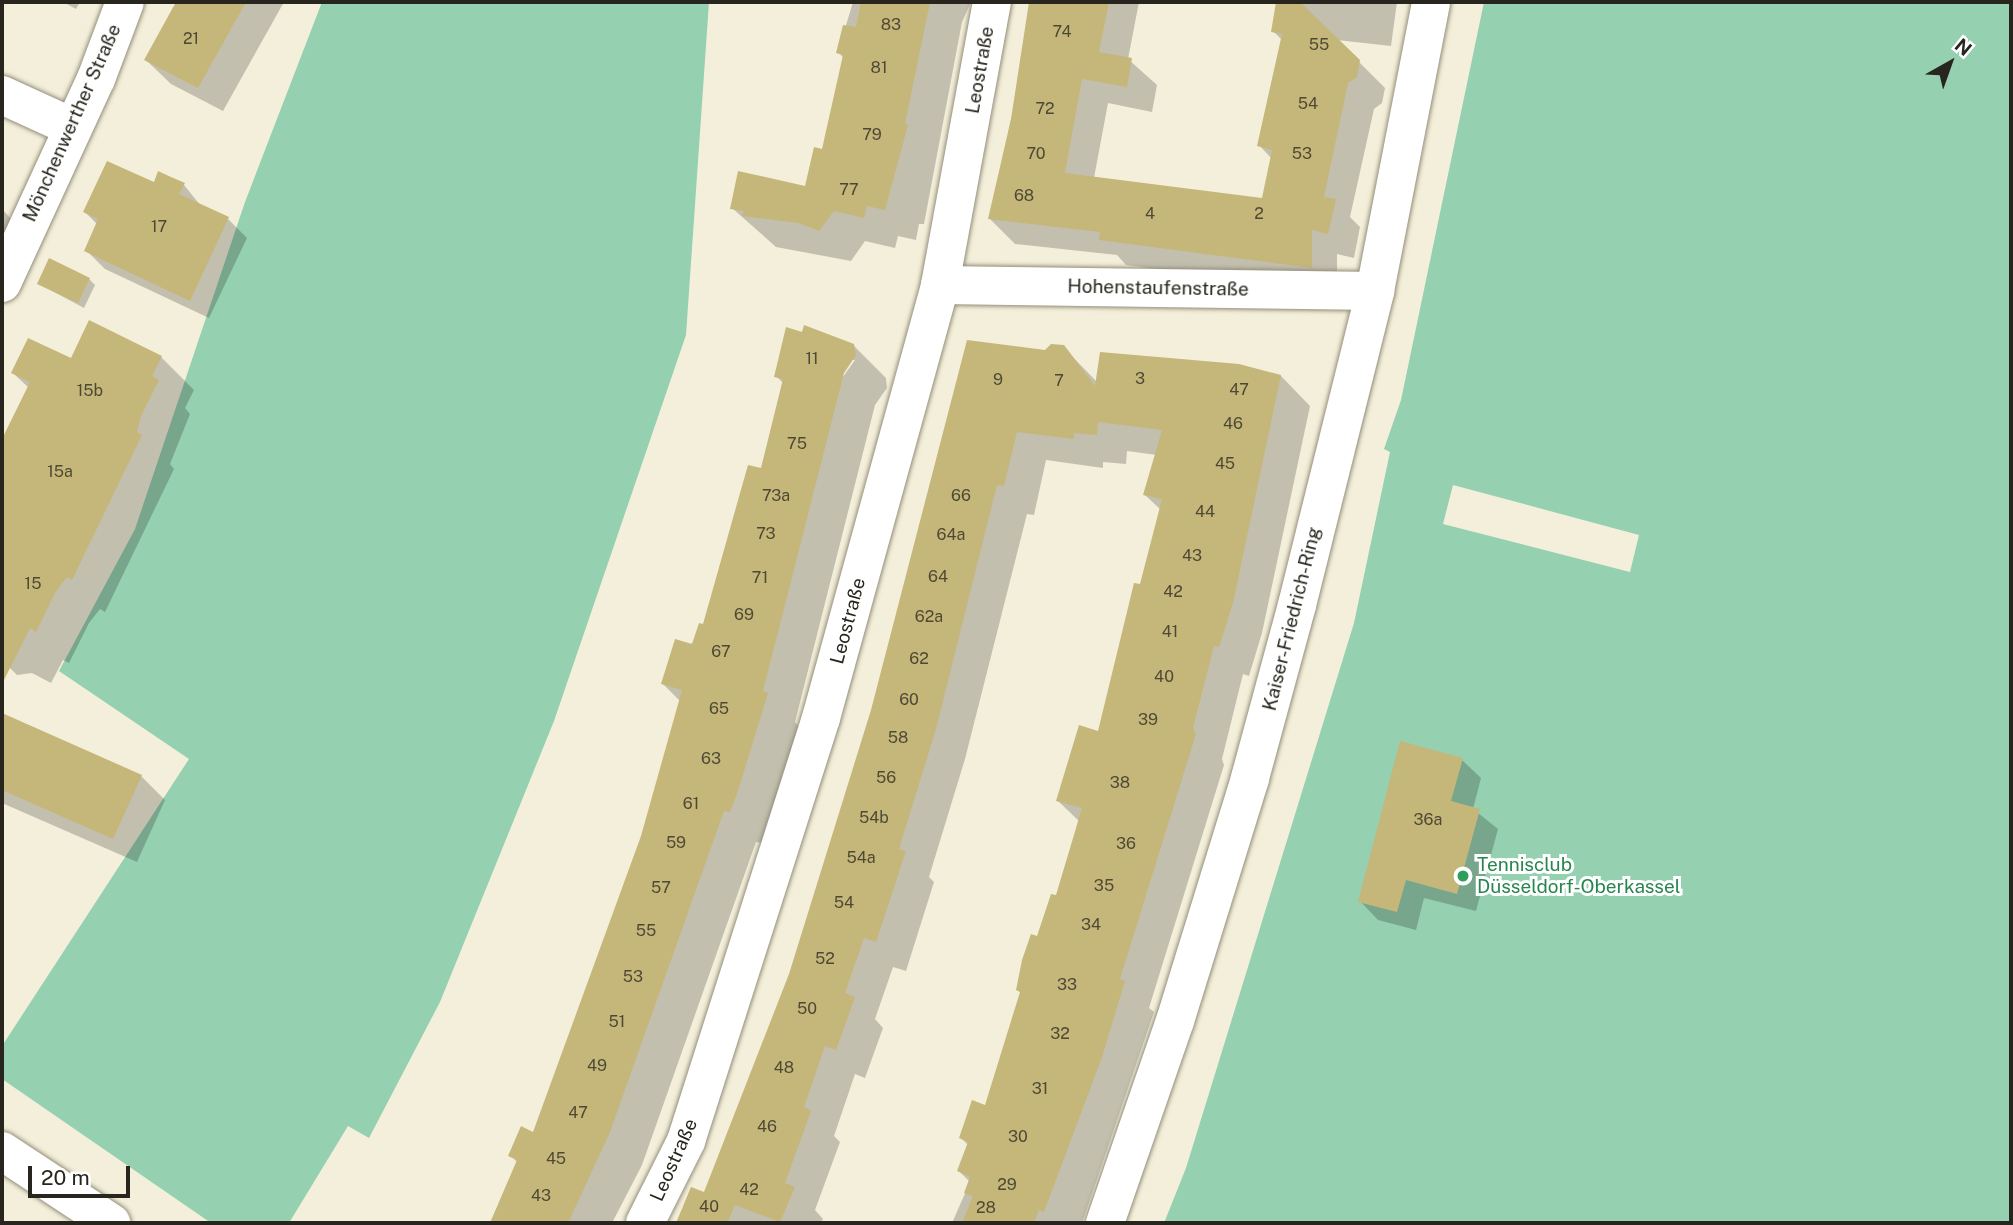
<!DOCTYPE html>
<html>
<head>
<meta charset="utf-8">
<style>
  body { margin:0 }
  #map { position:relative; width:2013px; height:1225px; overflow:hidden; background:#f4efda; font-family:"Public Sans",sans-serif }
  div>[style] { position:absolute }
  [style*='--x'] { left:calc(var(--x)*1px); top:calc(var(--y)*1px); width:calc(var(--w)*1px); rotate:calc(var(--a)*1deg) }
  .green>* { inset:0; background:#95d0b1 }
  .shadow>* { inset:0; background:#0003 }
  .building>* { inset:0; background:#c5b679 }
  .roads { filter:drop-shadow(0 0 2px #938e7a) drop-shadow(0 0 2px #938e7a) }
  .minor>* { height:38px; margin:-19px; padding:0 19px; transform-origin:19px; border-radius:19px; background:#fff }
  .dots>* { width:19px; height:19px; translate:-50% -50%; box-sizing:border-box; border:4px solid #fff; border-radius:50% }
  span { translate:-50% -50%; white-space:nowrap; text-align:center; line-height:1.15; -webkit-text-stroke:6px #fff; paint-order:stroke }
  .number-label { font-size:16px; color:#4e4934 }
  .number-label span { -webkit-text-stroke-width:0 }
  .street-label { font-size:19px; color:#27251d }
  .leisure-label { font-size:19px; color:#27864d }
  .left { translate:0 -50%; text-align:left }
  .frame { position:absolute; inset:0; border:4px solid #27251d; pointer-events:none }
  .north { position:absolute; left:1915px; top:28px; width:70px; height:70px; -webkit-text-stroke:5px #fff; paint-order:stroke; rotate:40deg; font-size:19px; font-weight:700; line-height:28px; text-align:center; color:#27251d }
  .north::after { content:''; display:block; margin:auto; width:24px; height:32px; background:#27251d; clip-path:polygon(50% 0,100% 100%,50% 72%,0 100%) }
  .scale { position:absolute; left:28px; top:1166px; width:102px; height:32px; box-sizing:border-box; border:4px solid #27251d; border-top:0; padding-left:9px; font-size:21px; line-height:24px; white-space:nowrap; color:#27251d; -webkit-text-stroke:5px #fff; paint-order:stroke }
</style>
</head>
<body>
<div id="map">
  <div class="green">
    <div style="clip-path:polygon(322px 2px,709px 2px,686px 335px,554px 721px,440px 1002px,369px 1138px,348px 1126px,289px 1223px,211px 1223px,2px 1079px,2px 1046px,189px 759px,59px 671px,135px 529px,245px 202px)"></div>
    <div style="clip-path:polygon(evenodd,1484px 2px,2011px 2px,2011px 1223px,1164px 1223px,1186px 1168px,1354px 623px,1390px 452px,1384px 449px,1401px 400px,1484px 2px,1453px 485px,1639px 535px,1630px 572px,1443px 524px,1453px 485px)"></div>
  </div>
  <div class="shadow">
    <div style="clip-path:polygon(63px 2px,80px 2px,76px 9px)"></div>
    <div style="clip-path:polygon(179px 2px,284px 2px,223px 111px,171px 84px,146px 60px)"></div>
    <div style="clip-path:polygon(853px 2px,971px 2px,962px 22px,924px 224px,919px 224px,916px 240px,898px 236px,895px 248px,865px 241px,851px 261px,776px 247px,732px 208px,806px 188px,824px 151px,844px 58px,838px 52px)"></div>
    <div style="clip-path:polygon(1036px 2px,1139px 2px,1128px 59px,1157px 85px,1152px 112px,1108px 103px,1094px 178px,1263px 200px,1272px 159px,1259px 145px,1282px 40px,1273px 31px,1278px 2px,1397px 2px,1391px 46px,1337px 40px,1385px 88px,1382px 103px,1374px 109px,1350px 217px,1360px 227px,1354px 258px,1337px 254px,1337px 293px,1126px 265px,1117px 255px,1015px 244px,990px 219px)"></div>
    <div style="clip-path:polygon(155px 185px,184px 185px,201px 206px,228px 219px,247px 238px,209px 318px,105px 269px,86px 250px,97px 224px,85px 212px)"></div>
    <div style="clip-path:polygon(2px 209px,11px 219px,2px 240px)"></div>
    <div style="clip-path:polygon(89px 279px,95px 285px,84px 308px,39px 284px)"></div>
    <div style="clip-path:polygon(evenodd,805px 328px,853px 345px,886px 378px,887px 388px,875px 405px,795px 722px,799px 727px,762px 843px,756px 842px,642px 1165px,612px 1223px,490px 1223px,518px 1163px,510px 1155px,534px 1135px,643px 836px,681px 702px,662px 683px,704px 627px,762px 470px,784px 384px,776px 376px,805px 328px,850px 360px,855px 360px,840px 381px,837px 379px,850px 360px)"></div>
    <div style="clip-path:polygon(1063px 347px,1097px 382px,1281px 376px,1310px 406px,1262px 633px,1249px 676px,1243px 674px,1222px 759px,1224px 765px,1149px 1008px,1154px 1012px,1082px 1223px,952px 1223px,970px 1182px,959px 1171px,969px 1146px,961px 1138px,986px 1107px,1022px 994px,1018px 990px,1057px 897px,1080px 822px,1058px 801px,1099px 733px,1161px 510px,1145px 495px,1157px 455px,1127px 451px,1126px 464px,1103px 462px,1103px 468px,1046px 460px,1034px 515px,1027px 514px,965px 759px,929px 877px,934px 882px,906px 971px,893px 967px,875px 1019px,883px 1028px,865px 1078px,855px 1074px,834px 1136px,840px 1142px,815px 1210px,823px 1219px,821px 1223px,676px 1223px,692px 1189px,705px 1194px,1045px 352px)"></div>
    <div style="clip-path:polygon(161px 357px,194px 390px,185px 408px,190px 414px,170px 464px,174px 469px,105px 612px,100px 609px,89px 623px,69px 663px,63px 660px,51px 683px,32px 673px,17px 675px,2px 660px,2px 444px,29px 388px,13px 373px,71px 360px)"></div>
    <div style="clip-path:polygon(2px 715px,141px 776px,165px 800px,137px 862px,2px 803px)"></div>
    <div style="clip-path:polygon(1462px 760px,1481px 778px,1473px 809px,1498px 829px,1476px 911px,1424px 898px,1416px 930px,1378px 920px,1360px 901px)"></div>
  </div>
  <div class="building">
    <div style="clip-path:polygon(176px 2px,246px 2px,198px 88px,144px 60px)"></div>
    <div style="clip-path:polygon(861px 2px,930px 2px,905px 124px,908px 125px,885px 210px,867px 206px,864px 218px,834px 211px,819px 231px,799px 223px,742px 216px,744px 211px,730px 209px,738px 171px,805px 186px,814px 147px,822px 149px,843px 55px,836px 53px,843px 25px,856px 27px)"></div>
    <div style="clip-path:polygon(1029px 2px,1109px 2px,1099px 52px,1132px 58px,1127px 87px,1082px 79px,1065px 173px,1262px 198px,1272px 150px,1257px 146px,1282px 34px,1271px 32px,1276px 2px,1300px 2px,1360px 60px,1357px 77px,1348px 83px,1324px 197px,1336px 199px,1328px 234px,1312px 230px,1312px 268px,1099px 240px,1100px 232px,988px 219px,1011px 119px)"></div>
    <div style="clip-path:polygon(107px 161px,154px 182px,158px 171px,171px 177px,185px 183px,179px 194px,229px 217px,190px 301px,84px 251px,98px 219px,83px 212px)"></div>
    <div style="clip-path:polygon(49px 258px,90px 278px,78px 303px,37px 284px)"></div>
    <div style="clip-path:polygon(89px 320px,162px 356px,152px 376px,159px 380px,141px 416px,137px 432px,142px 435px,72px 580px,67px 577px,56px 591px,36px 632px,30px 628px,2px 684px,2px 439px,30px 382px,11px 373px,28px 338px,71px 358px)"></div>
    <div style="clip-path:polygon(804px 325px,854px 344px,856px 355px,844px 373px,763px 691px,768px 693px,738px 791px,730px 812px,724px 811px,610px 1132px,568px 1223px,490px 1223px,517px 1160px,508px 1156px,521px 1126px,533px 1132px,641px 836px,682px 690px,661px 684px,675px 639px,692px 644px,699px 623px,703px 624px,748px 465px,761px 468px,783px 379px,774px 377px,786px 327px,802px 332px)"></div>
    <div style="clip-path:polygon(967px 340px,1045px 350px,1051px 344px,1064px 345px,1095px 386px,1100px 352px,1239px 364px,1281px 375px,1233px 603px,1219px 647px,1214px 646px,1193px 728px,1196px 734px,1120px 979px,1125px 981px,1102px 1057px,1044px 1212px,1039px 1210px,1034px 1223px,962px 1223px,973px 1196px,964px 1193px,970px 1177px,957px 1171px,968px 1142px,959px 1138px,972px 1100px,985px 1105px,1020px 992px,1016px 990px,1022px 960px,1031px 934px,1037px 936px,1051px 894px,1056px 895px,1082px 808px,1056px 801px,1079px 725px,1098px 731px,1134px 583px,1140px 584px,1162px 499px,1143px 495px,1162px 430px,1098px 422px,1097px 435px,1074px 433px,1074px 439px,1017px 432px,1004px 486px,997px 485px,936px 729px,899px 849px,906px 851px,876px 942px,864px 938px,845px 993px,855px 997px,836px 1050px,825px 1046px,804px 1107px,811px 1111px,785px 1183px,795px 1187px,780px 1222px,735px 1205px,727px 1223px,676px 1223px,691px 1187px,704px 1192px,789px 974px,871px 710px)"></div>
    <div style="clip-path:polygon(2px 713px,142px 775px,113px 839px,2px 790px)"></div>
    <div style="clip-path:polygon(1400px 741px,1463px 758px,1451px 801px,1480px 809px,1457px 894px,1406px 880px,1397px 912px,1358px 902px)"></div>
  </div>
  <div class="roads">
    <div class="minor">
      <div style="--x:2;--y:95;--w:77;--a:24.6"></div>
      <div style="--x:2;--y:283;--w:225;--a:-65.3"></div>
      <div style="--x:96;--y:79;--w:82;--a:-69.4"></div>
      <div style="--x:940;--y:285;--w:435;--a:0.8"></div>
      <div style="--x:2;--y:1151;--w:131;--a:33.4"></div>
      <div style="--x:645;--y:1223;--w:92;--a:-63.4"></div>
      <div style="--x:686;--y:1141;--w:444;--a:-72.3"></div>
      <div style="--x:821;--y:718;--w:449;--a:-74.6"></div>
      <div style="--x:940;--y:285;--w:288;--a:-79.6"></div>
      <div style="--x:1105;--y:1223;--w:214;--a:-70.9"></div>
      <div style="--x:1175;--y:1021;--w:254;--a:-72.8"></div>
      <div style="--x:1250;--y:778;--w:179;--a:-74.8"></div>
      <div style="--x:1297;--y:605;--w:324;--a:-76"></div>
      <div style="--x:1375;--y:291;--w:294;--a:-79"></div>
    </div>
  </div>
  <div class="dots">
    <div style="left:1463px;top:876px;background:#2e9e5b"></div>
  </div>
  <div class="number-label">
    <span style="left:891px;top:25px">83</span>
    <span style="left:1062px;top:32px">74</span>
    <span style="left:191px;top:39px">21</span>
    <span style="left:1319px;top:45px">55</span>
    <span style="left:879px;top:68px">81</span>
    <span style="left:1308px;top:104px">54</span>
    <span style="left:1045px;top:109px">72</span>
    <span style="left:872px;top:135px">79</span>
    <span style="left:1036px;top:154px">70</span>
    <span style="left:1302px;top:154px">53</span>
    <span style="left:849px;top:190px">77</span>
    <span style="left:1024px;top:196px">68</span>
    <span style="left:1150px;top:214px">4</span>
    <span style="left:1259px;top:214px">2</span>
    <span style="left:159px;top:227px">17</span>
    <span style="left:812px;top:359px">11</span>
    <span style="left:1140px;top:379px">3</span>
    <span style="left:998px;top:380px">9</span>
    <span style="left:1059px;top:381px">7</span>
    <span style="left:1239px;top:390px">47</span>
    <span style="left:90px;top:391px">15b</span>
    <span style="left:1233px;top:424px">46</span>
    <span style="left:797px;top:444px">75</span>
    <span style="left:1225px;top:464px">45</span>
    <span style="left:60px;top:472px">15a</span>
    <span style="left:776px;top:496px">73a</span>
    <span style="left:961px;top:496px">66</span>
    <span style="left:1205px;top:512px">44</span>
    <span style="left:766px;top:534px">73</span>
    <span style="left:951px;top:535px">64a</span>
    <span style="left:1192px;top:556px">43</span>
    <span style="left:938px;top:577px">64</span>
    <span style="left:760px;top:578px">71</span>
    <span style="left:33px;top:584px">15</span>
    <span style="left:1173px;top:592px">42</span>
    <span style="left:744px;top:615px">69</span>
    <span style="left:929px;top:617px">62a</span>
    <span style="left:1170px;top:632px">41</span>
    <span style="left:721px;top:652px">67</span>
    <span style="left:919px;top:659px">62</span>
    <span style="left:1164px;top:677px">40</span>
    <span style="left:909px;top:700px">60</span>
    <span style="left:719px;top:709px">65</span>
    <span style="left:1148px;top:720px">39</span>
    <span style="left:898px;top:738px">58</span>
    <span style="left:711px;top:759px">63</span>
    <span style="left:886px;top:778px">56</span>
    <span style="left:1120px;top:783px">38</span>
    <span style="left:691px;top:804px">61</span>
    <span style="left:874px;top:818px">54b</span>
    <span style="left:1428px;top:820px">36a</span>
    <span style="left:676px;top:843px">59</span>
    <span style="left:1126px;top:844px">36</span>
    <span style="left:861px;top:858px">54a</span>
    <span style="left:1104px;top:886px">35</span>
    <span style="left:661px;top:888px">57</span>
    <span style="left:844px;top:903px">54</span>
    <span style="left:1091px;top:925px">34</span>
    <span style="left:646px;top:931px">55</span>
    <span style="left:825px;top:959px">52</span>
    <span style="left:633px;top:977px">53</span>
    <span style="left:1067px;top:985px">33</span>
    <span style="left:807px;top:1009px">50</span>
    <span style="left:617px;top:1022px">51</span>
    <span style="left:1060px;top:1034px">32</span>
    <span style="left:597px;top:1066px">49</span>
    <span style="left:784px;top:1068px">48</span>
    <span style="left:1040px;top:1089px">31</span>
    <span style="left:578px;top:1113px">47</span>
    <span style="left:767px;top:1127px">46</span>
    <span style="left:1018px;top:1137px">30</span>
    <span style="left:556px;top:1159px">45</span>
    <span style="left:1007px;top:1185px">29</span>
    <span style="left:749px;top:1190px">42</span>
    <span style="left:541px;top:1196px">43</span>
    <span style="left:709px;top:1207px">40</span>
    <span style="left:986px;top:1208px">28</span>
  </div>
  <div class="street-label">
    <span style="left:980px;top:70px;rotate:-80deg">Leostraße</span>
    <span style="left:72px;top:123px;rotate:-66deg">Mönchenwerther Straße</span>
    <span style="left:1158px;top:288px;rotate:1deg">Hohenstaufenstraße</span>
    <span style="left:1292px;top:619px;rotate:-76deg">Kaiser-Friedrich-Ring</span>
    <span style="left:848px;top:621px;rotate:-75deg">Leostraße</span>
    <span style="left:674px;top:1160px;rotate:-66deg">Leostraße</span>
  </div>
  <div class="leisure-label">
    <span class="left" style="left:1477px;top:876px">Tennisclub<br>Düsseldorf-Oberkassel</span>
  </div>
  <div class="frame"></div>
  <div class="north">N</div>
  <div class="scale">20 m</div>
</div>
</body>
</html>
